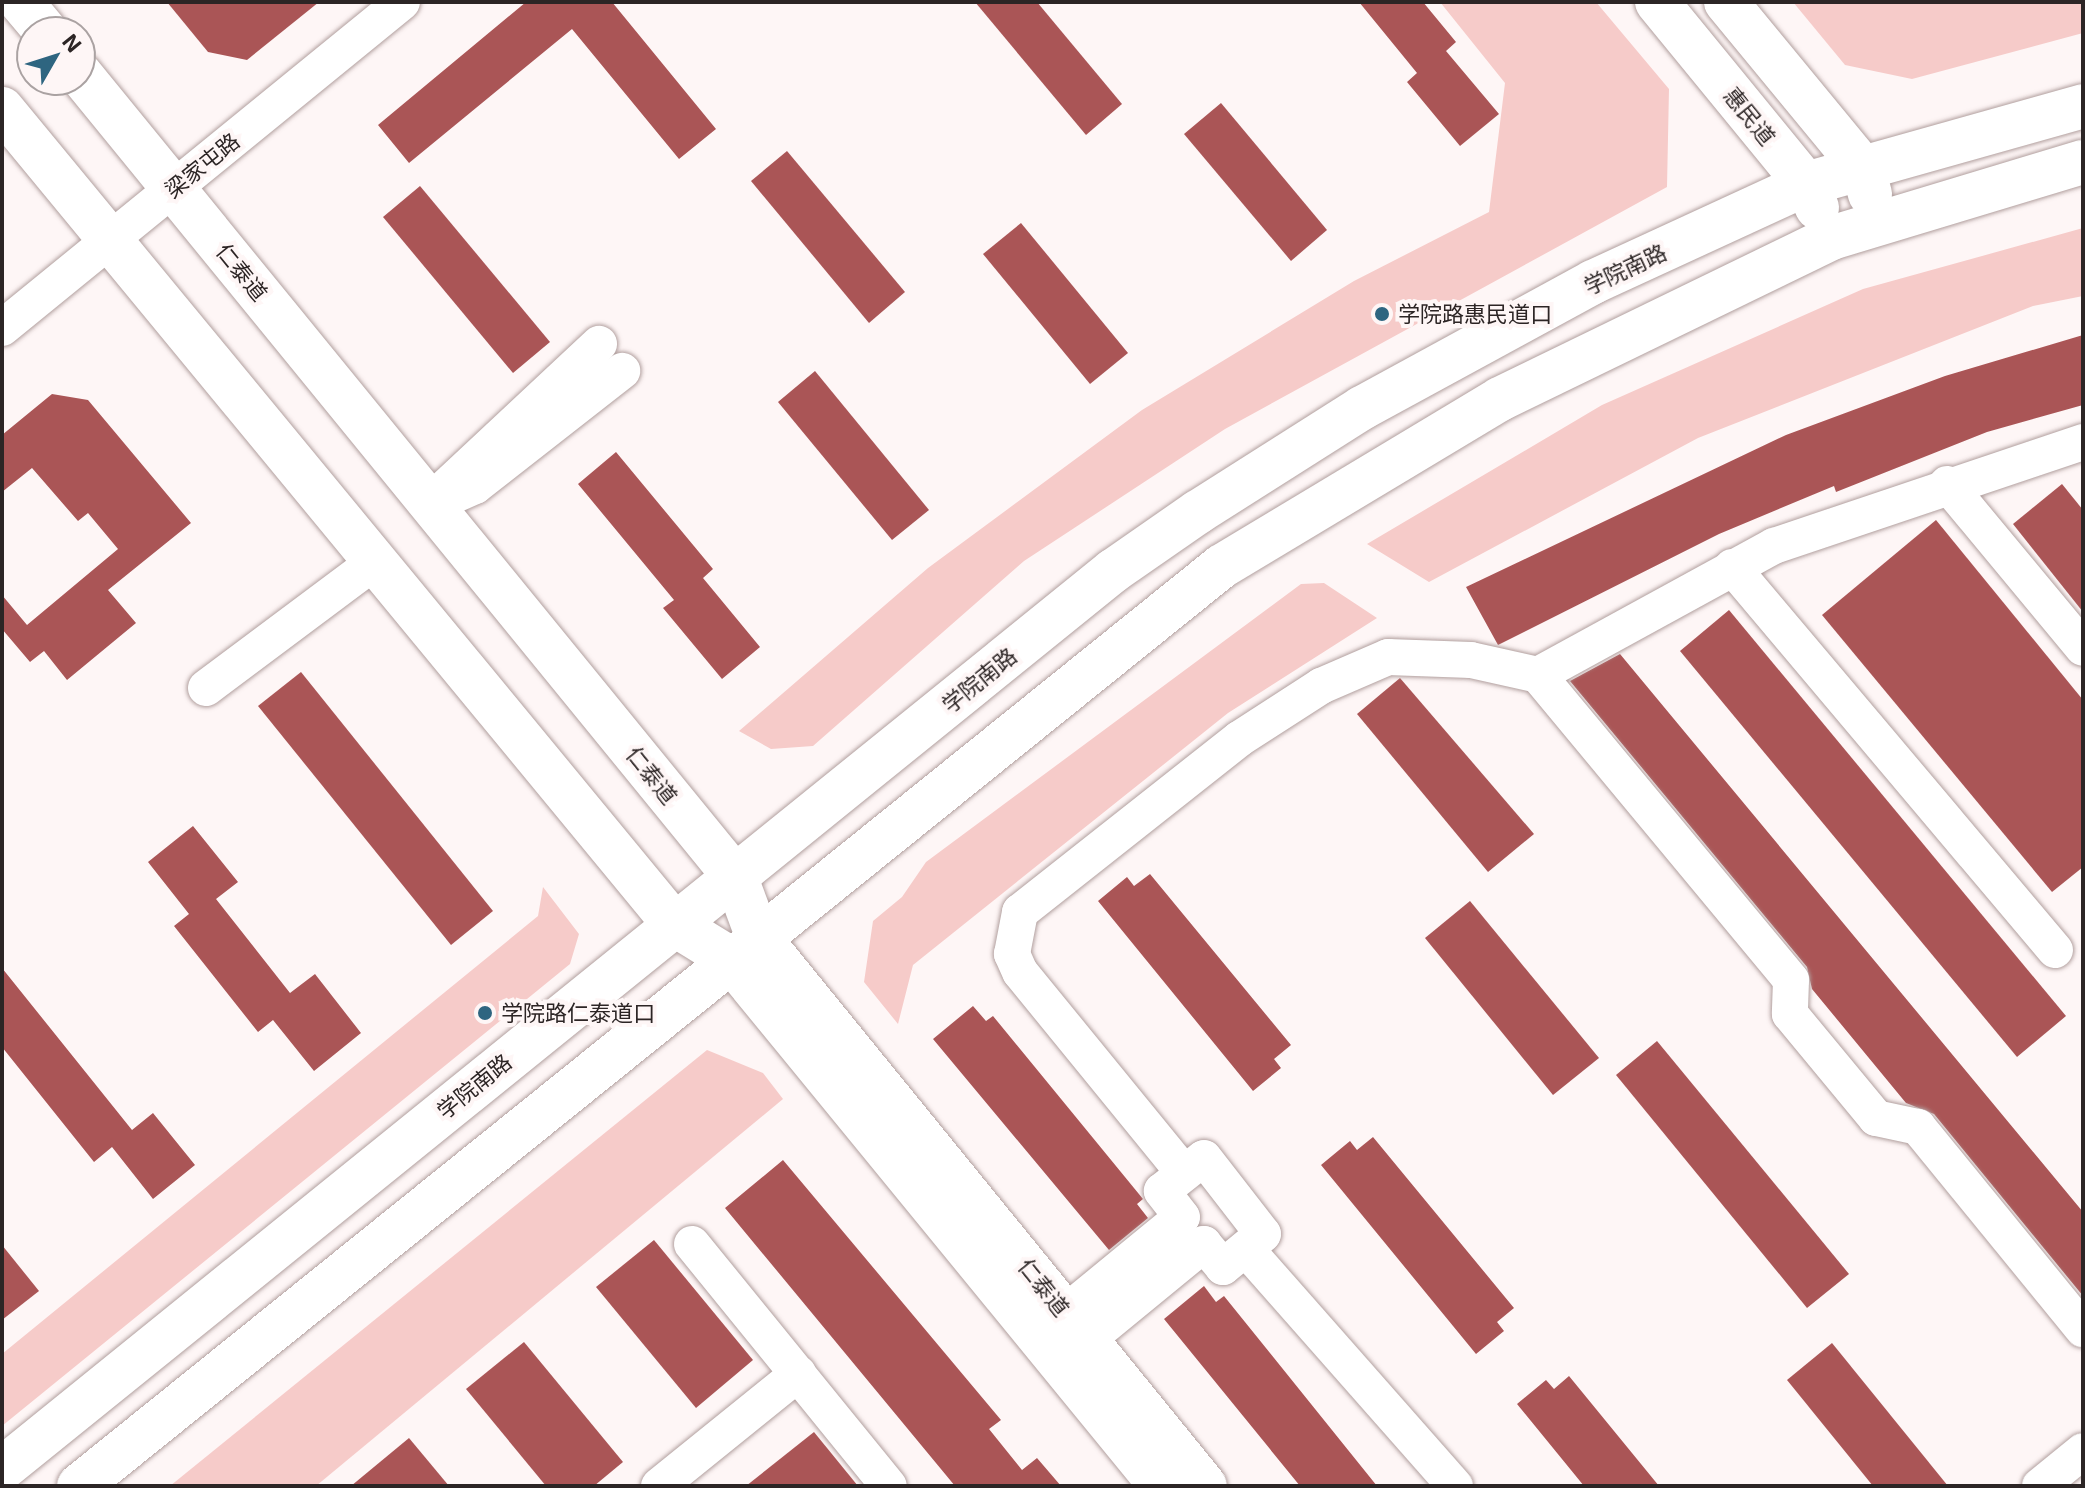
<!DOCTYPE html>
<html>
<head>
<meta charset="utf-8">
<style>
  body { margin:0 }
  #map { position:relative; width:2085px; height:1488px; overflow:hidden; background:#fef6f6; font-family:"Exo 2","Noto Sans SC",sans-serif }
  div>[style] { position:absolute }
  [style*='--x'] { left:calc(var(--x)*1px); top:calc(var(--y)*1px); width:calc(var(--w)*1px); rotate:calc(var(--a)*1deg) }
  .green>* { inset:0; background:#f6cbc9 }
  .building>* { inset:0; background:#aa5556 }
  .roads { filter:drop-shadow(0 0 2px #b19f9e) drop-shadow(0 0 2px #b19f9e) }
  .minor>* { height:36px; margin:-18px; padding:0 18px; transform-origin:18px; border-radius:18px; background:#fff }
  .major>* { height:44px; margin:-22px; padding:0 22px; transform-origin:22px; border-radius:22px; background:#fff }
  .dots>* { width:22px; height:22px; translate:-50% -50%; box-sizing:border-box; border:4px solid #fef6f6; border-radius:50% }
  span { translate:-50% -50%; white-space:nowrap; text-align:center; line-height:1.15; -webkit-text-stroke:8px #fef6f6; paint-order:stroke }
  .street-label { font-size:22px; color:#2c2525 }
  .poi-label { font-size:22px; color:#2c2525 }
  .left { translate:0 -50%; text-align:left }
  .frame { position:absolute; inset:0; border:4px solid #2c2525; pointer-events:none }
  .north { position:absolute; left:16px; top:16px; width:80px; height:80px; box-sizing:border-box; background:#fef6f6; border:2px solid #aaa2a2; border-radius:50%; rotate:51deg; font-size:22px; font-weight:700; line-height:32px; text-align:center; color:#2c2525 }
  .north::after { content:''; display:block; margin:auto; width:28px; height:36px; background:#2e6580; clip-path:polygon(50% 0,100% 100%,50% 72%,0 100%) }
</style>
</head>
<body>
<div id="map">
  <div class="green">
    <div style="clip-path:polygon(1440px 2px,1596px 2px,1669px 89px,1667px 187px,1225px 429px,1024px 561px,813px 746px,771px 749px,739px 731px,928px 568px,1142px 410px,1354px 281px,1489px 212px,1505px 83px)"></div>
    <div style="clip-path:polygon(1793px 2px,2083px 2px,2083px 33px,1912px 79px,1845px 65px)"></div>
    <div style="clip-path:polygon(2083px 228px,2083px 296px,2033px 306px,1698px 438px,1429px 582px,1367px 544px,1602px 405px,1863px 289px)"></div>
    <div style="clip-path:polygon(1324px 583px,1377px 618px,1228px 713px,913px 965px,898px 1024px,864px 982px,873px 921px,902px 897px,926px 862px,1301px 584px)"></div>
    <div style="clip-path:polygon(543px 887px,579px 934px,570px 964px,2px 1426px,2px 1354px,538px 916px)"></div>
    <div style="clip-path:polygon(707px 1050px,763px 1073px,783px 1099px,316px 1486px,170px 1486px)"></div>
  </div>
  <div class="building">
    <div style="clip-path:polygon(167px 2px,319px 2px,247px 60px,208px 52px)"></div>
    <div style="clip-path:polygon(526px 2px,612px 2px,716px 129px,679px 159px,572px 29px,409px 163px,378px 125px)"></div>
    <div style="clip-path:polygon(975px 2px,1037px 2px,1122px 104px,1086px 135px)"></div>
    <div style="clip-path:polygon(1359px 2px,1423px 2px,1456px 42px,1446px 51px,1499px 114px,1460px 146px,1407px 82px,1417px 73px)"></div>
    <div style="clip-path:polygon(1221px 103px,1327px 230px,1291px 261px,1184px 134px)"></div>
    <div style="clip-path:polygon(787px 151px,905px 292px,869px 323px,751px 181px)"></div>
    <div style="clip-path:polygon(420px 186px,550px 342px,513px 373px,383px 217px)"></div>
    <div style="clip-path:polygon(1021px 223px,1128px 353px,1090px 384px,983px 254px)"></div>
    <div style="clip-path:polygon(2083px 335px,2083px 405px,1987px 432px,1836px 492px,1834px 486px,1719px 534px,1498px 645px,1466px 587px,1786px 435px,1945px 376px)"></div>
    <div style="clip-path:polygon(815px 371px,929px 510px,892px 540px,778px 402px)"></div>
    <div style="clip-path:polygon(52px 394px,88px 400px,191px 523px,108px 590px,136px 623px,67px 680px,44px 651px,30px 662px,2px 629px,2px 595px,27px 625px,118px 549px,88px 513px,78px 521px,32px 468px,2px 492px,2px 435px)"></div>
    <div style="clip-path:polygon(616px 452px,713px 569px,703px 578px,760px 647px,722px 679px,663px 608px,674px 600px,578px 484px)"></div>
    <div style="clip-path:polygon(2062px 484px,2083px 510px,2083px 612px,2013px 524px)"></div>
    <div style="clip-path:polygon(1936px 520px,2083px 700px,2083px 867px,2052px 892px,1822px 615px)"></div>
    <div style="clip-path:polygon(1729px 610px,2066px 1016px,2017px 1057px,1680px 651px)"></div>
    <div style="clip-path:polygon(1620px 654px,2083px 1212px,2083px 1296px,1934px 1114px,1906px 1103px,1812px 989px,1807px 967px,1570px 681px)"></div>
    <div style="clip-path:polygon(301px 672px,493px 911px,451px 945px,258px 706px)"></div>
    <div style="clip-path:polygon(1400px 678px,1534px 834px,1488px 872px,1357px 714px)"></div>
    <div style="clip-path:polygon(193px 826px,238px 882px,216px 899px,290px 993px,315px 974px,361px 1033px,314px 1071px,273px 1020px,258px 1032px,174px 926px,189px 914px,148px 862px)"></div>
    <div style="clip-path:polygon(1150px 874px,1291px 1045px,1274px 1059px,1281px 1068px,1253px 1091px,1098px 901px,1127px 877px,1134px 886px)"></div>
    <div style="clip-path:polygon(1470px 901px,1599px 1058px,1553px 1095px,1425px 938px)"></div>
    <div style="clip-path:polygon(2px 968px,132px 1130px,153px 1113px,195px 1165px,153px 1199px,112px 1147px,94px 1162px,2px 1047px)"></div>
    <div style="clip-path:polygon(973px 1006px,986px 1021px,993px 1016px,1143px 1199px,1137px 1204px,1148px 1218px,1109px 1250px,933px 1039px)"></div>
    <div style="clip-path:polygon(1657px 1041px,1849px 1274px,1807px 1308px,1616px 1075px)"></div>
    <div style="clip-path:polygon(1373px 1137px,1514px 1308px,1497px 1322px,1504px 1331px,1476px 1354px,1321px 1165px,1350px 1141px,1357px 1150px)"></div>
    <div style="clip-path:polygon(783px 1160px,1001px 1420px,989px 1429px,1022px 1470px,1037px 1458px,1061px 1486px,955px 1486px,725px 1208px)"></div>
    <div style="clip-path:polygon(654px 1240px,753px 1360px,696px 1408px,596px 1287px)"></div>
    <div style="clip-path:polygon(2px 1245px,39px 1291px,2px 1320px)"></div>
    <div style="clip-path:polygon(1204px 1286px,1216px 1302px,1224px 1296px,1377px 1486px,1300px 1486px,1164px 1319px)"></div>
    <div style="clip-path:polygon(524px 1342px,623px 1462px,594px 1486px,546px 1486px,466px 1389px)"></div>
    <div style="clip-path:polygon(1832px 1343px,1948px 1486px,1873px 1486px,1787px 1380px)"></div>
    <div style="clip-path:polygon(1569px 1376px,1659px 1486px,1584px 1486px,1517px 1404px,1546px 1380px,1554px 1389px)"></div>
    <div style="clip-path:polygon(814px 1432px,858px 1486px,746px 1486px)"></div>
    <div style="clip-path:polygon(409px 1438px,449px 1486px,351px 1486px)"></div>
  </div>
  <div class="roads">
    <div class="minor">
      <div style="--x:2;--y:328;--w:516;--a:-39.18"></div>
      <div style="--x:1947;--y:484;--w:213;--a:50.3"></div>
      <div style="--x:445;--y:488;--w:211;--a:-43.1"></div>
      <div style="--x:432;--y:505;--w:47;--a:-23.8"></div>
      <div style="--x:475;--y:486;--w:187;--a:-38"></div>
      <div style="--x:1732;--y:567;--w:501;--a:49.86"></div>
      <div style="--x:1538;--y:675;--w:269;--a:-28.7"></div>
      <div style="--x:1774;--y:546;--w:326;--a:-18.6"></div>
      <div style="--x:206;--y:688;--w:207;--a:-36.8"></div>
      <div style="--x:1184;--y:1173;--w:259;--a:-129.2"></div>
      <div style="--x:1020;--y:972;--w:20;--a:-114"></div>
      <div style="--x:1012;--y:954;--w:43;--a:-79.2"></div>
      <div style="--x:1020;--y:912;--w:279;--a:-38.3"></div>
      <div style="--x:1239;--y:739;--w:98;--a:-32.9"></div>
      <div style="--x:1321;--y:686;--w:73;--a:-23.4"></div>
      <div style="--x:1388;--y:657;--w:83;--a:2.1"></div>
      <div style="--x:1471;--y:660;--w:69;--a:12.6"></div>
      <div style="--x:1538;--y:675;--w:396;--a:50.3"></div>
      <div style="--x:1791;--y:980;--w:34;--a:92"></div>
      <div style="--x:1790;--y:1014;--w:135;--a:50.4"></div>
      <div style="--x:1876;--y:1118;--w:43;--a:12.1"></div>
      <div style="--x:1918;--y:1127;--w:261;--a:50.8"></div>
      <div style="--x:692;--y:1244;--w:312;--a:50.9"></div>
      <div style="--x:1246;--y:1249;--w:316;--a:48.6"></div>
      <div style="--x:1065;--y:1313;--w:151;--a:-39.4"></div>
      <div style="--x:1182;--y:1217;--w:33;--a:-128"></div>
      <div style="--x:1162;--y:1191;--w:53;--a:-38.2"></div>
      <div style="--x:1204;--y:1158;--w:96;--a:52.2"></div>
      <div style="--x:1263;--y:1234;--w:52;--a:140.5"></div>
      <div style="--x:1223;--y:1267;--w:30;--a:-130"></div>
      <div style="--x:1204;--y:1244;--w:151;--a:140.6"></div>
      <div style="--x:659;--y:1486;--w:179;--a:-38.9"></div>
      <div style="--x:2040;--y:1486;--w:55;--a:-39.1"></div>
    </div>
    <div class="major">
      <div style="--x:21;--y:2;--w:39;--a:50"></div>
      <div style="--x:1657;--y:2;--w:235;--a:50.7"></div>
      <div style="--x:1806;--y:184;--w:26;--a:65"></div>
      <div style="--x:1726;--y:2;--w:215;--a:50.5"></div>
      <div style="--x:1863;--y:168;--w:27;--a:75"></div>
      <div style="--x:80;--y:74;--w:1038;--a:50.79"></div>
      <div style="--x:736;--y:878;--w:61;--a:69.8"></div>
      <div style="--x:757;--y:935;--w:710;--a:50.89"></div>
      <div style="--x:2;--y:109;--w:1056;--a:50.49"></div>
      <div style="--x:674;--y:924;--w:65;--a:31.7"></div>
      <div style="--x:729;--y:958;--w:682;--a:50.71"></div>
      <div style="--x:2;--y:1469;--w:1429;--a:-38.95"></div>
      <div style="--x:1113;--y:571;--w:103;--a:-34.8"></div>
      <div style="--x:1198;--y:512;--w:194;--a:-32.4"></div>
      <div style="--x:1362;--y:408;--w:263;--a:-28.6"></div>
      <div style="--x:1593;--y:282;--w:234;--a:-24.7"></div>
      <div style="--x:1806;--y:184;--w:288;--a:-15.7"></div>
      <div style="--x:79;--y:1486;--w:1467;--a:-38.83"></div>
      <div style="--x:1222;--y:566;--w:324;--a:-31"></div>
      <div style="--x:1500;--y:399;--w:368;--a:-25.9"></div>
      <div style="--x:1831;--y:238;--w:263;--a:-16.8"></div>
    </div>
  </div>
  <div class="dots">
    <div style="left:1382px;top:314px;background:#2e6580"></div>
    <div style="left:485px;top:1013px;background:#2e6580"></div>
  </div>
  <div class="street-label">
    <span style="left:1750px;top:116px;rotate:51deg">惠民道</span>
    <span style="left:202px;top:165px;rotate:-39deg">梁家屯路</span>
    <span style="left:1625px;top:269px;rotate:-25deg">学院南路</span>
    <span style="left:242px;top:272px;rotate:51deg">仁泰道</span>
    <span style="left:979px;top:680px;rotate:-39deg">学院南路</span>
    <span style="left:652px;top:775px;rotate:51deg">仁泰道</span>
    <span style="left:474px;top:1086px;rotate:-39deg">学院南路</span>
    <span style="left:1044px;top:1287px;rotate:51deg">仁泰道</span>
  </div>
  <div class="poi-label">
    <span class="left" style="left:1398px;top:314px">学院路惠民道口</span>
    <span class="left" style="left:501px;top:1013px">学院路仁泰道口</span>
  </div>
  <div class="frame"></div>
  <div class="north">N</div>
</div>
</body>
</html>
